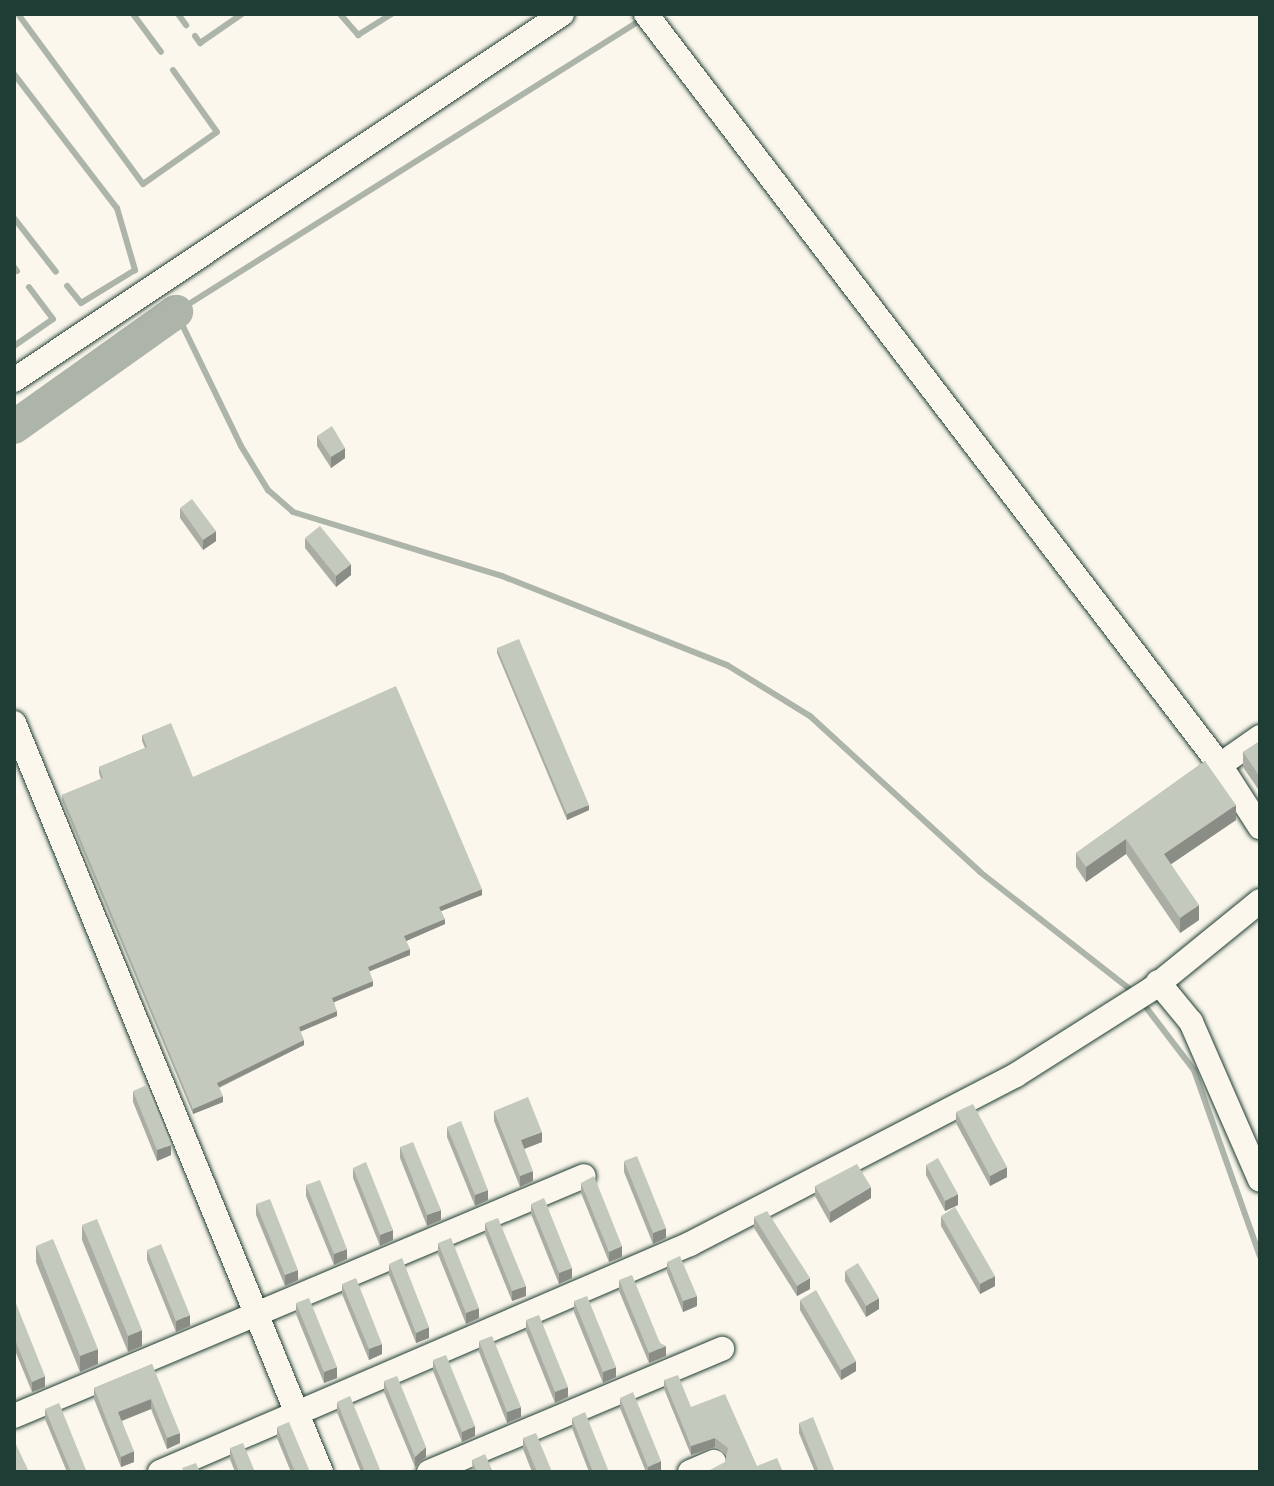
<!DOCTYPE html>
<html>
<head>
<meta charset="utf-8">
<style>
  body { margin:0 }
  #map { position:relative; width:1274px; height:1486px; overflow:hidden; background:#fbf7ec; font-family:Mynerve,sans-serif }
  div>[style] { position:absolute }
  [style*='--x'] { left:calc(var(--x)*1px); top:calc(var(--y)*1px); width:calc(var(--w)*1px); rotate:calc(var(--a)*1deg) }
  .stream>* { height:6px; margin:-3px; padding:0 3px; transform-origin:3px; border-radius:3px; background:#adb4aa }
  .river>* { height:34px; margin:-17px; padding:0 17px; transform-origin:17px; border-radius:17px; background:#adb4aa }
  .roads { filter:drop-shadow(0 0 2px #1f3d34) drop-shadow(0 0 2px #1f3d34) }
  .minor>* { height:24px; margin:-12px; padding:0 12px; transform-origin:12px; border-radius:12px; background:#fbf7ec }
  .wall>* { inset:0; background:#a9ada3 }
  .shaded-wall>* { inset:0; background:#898d85 }
  .building>* { inset:0; background:#c4c9be }
  span { translate:-50% -50%; white-space:nowrap; text-align:center; line-height:1.15; -webkit-text-stroke:7px #fbf7ec; paint-order:stroke }
  .frame { position:absolute; inset:0; border:16px solid #1f3d34; pointer-events:none }
</style>
</head>
<body>
<div id="map">
  <div class="stream">
    <div style="--x:18;--y:14;--w:211;--a:53.7"></div>
    <div style="--x:143;--y:184;--w:90;--a:-35.1"></div>
    <div style="--x:217;--y:132;--w:76;--a:-125.4"></div>
    <div style="--x:133;--y:14;--w:47;--a:53.6"></div>
    <div style="--x:178;--y:14;--w:14;--a:54"></div>
    <div style="--x:340;--y:14;--w:28;--a:49"></div>
    <div style="--x:358;--y:35;--w:40;--a:-32"></div>
    <div style="--x:644;--y:18;--w:553;--a:147.86"></div>
    <div style="--x:176;--y:312;--w:149;--a:64.1"></div>
    <div style="--x:241;--y:446;--w:52;--a:58.5"></div>
    <div style="--x:268;--y:490;--w:33;--a:41"></div>
    <div style="--x:293;--y:512;--w:219;--a:17"></div>
    <div style="--x:502;--y:576;--w:242;--a:21.6"></div>
    <div style="--x:727;--y:665;--w:97;--a:31.6"></div>
    <div style="--x:810;--y:716;--w:231;--a:42.5"></div>
    <div style="--x:980;--y:872;--w:197;--a:38"></div>
    <div style="--x:195;--y:36;--w:9;--a:54"></div>
    <div style="--x:200;--y:43;--w:51;--a:-34.6"></div>
    <div style="--x:14;--y:74;--w:169;--a:52.5"></div>
    <div style="--x:117;--y:208;--w:65;--a:73.8"></div>
    <div style="--x:135;--y:270;--w:63;--a:148.6"></div>
    <div style="--x:81;--y:303;--w:22;--a:-129"></div>
    <div style="--x:14;--y:218;--w:68;--a:52.1"></div>
    <div style="--x:14;--y:267;--w:5;--a:53"></div>
    <div style="--x:14;--y:346;--w:47;--a:-34.7"></div>
    <div style="--x:53;--y:319;--w:40;--a:-127"></div>
    <div style="--x:1142;--y:1002;--w:86;--a:52.6"></div>
    <div style="--x:1194;--y:1070;--w:197;--a:70.5"></div>
  </div>
  <div class="river">
    <div style="--x:14;--y:427;--w:199;--a:-35.4"></div>
  </div>
  <div class="roads">
    <div class="minor">
      <div style="--x:646;--y:14;--w:945;--a:52.61"></div>
      <div style="--x:14;--y:380;--w:659;--a:-33.74"></div>
      <div style="--x:14;--y:723;--w:809;--a:67.71"></div>
      <div style="--x:1260;--y:737;--w:49;--a:145"></div>
      <div style="--x:1220;--y:765;--w:74;--a:57.2"></div>
      <div style="--x:1158;--y:982;--w:52;--a:50.5"></div>
      <div style="--x:1191;--y:1022;--w:172;--a:66.4"></div>
      <div style="--x:14;--y:1416;--w:618;--a:-22.83"></div>
      <div style="--x:160;--y:1472;--w:577;--a:-23.28"></div>
      <div style="--x:690;--y:1244;--w:367;--a:-27.4"></div>
      <div style="--x:1016;--y:1075;--w:162;--a:-32.4"></div>
      <div style="--x:1153;--y:988;--w:138;--a:-39.1"></div>
      <div style="--x:429;--y:1472;--w:318;--a:-22.8"></div>
      <div style="--x:690;--y:1472;--w:26;--a:-23"></div>
    </div>
  </div>
  <div class="wall">
    <div style="clip-path:polygon(317px 436px,345px 458px,331px 468px,317px 446px)"></div>
    <div style="clip-path:polygon(180px 508px,216px 541px,203px 550px,180px 518px)"></div>
    <div style="clip-path:polygon(305px 538px,351px 575px,336px 587px,305px 548px)"></div>
    <div style="clip-path:polygon(497px 648px,589px 810px,567px 820px,497px 653px)"></div>
    <div style="clip-path:polygon(142px 735px,193px 777px,482px 895px,441px 911px,445px 924px,406px 941px,410px 955px,369px 971px,373px 986px,334px 1002px,337px 1016px,300px 1032px,304px 1045px,219px 1088px,223px 1102px,193px 1114px,62px 801px,62px 795px,101px 779px,99px 773px,99px 767px,145px 748px,142px 741px)"></div>
    <div style="clip-path:polygon(1260px 745px,1260px 792px,1243px 767px,1243px 752px)"></div>
    <div style="clip-path:polygon(1205px 761px,1236px 820px,1171px 864px,1199px 920px,1180px 933px,1126px 854px,1086px 882px,1076px 867px,1076px 853px)"></div>
    <div style="clip-path:polygon(133px 1091px,171px 1155px,157px 1161px,133px 1102px)"></div>
    <div style="clip-path:polygon(494px 1111px,542px 1142px,524px 1149px,533px 1181px,520px 1187px,494px 1121px)"></div>
    <div style="clip-path:polygon(956px 1112px,1007px 1177px,990px 1186px,956px 1123px)"></div>
    <div style="clip-path:polygon(447px 1127px,488px 1200px,475px 1206px,447px 1137px)"></div>
    <div style="clip-path:polygon(400px 1147px,441px 1220px,427px 1226px,400px 1158px)"></div>
    <div style="clip-path:polygon(624px 1161px,666px 1238px,653px 1244px,624px 1172px)"></div>
    <div style="clip-path:polygon(926px 1165px,958px 1205px,945px 1211px,926px 1175px)"></div>
    <div style="clip-path:polygon(353px 1168px,393px 1240px,380px 1246px,353px 1178px)"></div>
    <div style="clip-path:polygon(581px 1183px,622px 1257px,609px 1262px,581px 1193px)"></div>
    <div style="clip-path:polygon(306px 1185px,347px 1259px,334px 1265px,306px 1196px)"></div>
    <div style="clip-path:polygon(815px 1186px,871px 1198px,830px 1223px,815px 1196px)"></div>
    <div style="clip-path:polygon(256px 1204px,298px 1280px,285px 1286px,256px 1215px)"></div>
    <div style="clip-path:polygon(531px 1204px,572px 1278px,559px 1284px,531px 1214px)"></div>
    <div style="clip-path:polygon(941px 1216px,995px 1286px,980px 1294px,941px 1226px)"></div>
    <div style="clip-path:polygon(754px 1217px,810px 1289px,797px 1296px,754px 1228px)"></div>
    <div style="clip-path:polygon(485px 1223px,526px 1296px,512px 1301px,485px 1234px)"></div>
    <div style="clip-path:polygon(82px 1225px,142px 1346px,128px 1352px,82px 1240px)"></div>
    <div style="clip-path:polygon(438px 1243px,479px 1318px,466px 1324px,438px 1254px)"></div>
    <div style="clip-path:polygon(36px 1246px,98px 1364px,80px 1372px,36px 1262px)"></div>
    <div style="clip-path:polygon(147px 1250px,190px 1326px,176px 1332px,147px 1260px)"></div>
    <div style="clip-path:polygon(667px 1262px,697px 1306px,683px 1312px,667px 1272px)"></div>
    <div style="clip-path:polygon(389px 1264px,429px 1338px,416px 1343px,389px 1275px)"></div>
    <div style="clip-path:polygon(845px 1271px,879px 1309px,866px 1317px,845px 1281px)"></div>
    <div style="clip-path:polygon(619px 1280px,660px 1343px,666px 1356px,649px 1363px,619px 1291px)"></div>
    <div style="clip-path:polygon(342px 1284px,382px 1354px,369px 1360px,342px 1294px)"></div>
    <div style="clip-path:polygon(800px 1300px,856px 1371px,841px 1380px,800px 1310px)"></div>
    <div style="clip-path:polygon(574px 1301px,616px 1377px,603px 1383px,574px 1312px)"></div>
    <div style="clip-path:polygon(14px 1302px,45px 1387px,32px 1392px,14px 1348px)"></div>
    <div style="clip-path:polygon(296px 1303px,337px 1378px,324px 1383px,296px 1314px)"></div>
    <div style="clip-path:polygon(526px 1320px,568px 1397px,555px 1403px,526px 1331px)"></div>
    <div style="clip-path:polygon(479px 1341px,521px 1417px,507px 1423px,479px 1352px)"></div>
    <div style="clip-path:polygon(433px 1360px,475px 1436px,462px 1442px,433px 1371px)"></div>
    <div style="clip-path:polygon(152px 1364px,180px 1443px,167px 1449px,151px 1409px,122px 1421px,134px 1462px,121px 1467px,94px 1399px,94px 1388px)"></div>
    <div style="clip-path:polygon(664px 1380px,691px 1407px,757px 1466px,783px 1472px,725px 1462px,727px 1456px,715px 1447px,691px 1455px,664px 1389px)"></div>
    <div style="clip-path:polygon(384px 1381px,426px 1457px,415px 1467px,384px 1392px)"></div>
    <div style="clip-path:polygon(620px 1398px,661px 1472px,646px 1472px,620px 1408px)"></div>
    <div style="clip-path:polygon(337px 1402px,381px 1472px,361px 1472px,337px 1412px)"></div>
    <div style="clip-path:polygon(45px 1409px,86px 1472px,67px 1472px,45px 1419px)"></div>
    <div style="clip-path:polygon(572px 1418px,609px 1472px,589px 1472px,572px 1428px)"></div>
    <div style="clip-path:polygon(799px 1423px,835px 1472px,815px 1472px,799px 1433px)"></div>
    <div style="clip-path:polygon(277px 1427px,310px 1472px,291px 1472px,277px 1438px)"></div>
    <div style="clip-path:polygon(523px 1438px,552px 1472px,532px 1472px,523px 1449px)"></div>
    <div style="clip-path:polygon(230px 1448px,255px 1472px,235px 1472px,230px 1459px)"></div>
    <div style="clip-path:polygon(472px 1460px,493px 1472px,473px 1472px)"></div>
  </div>
  <div class="shaded-wall">
    <div style="clip-path:polygon(345px 448px,345px 458px,331px 468px,331px 457px)"></div>
    <div style="clip-path:polygon(216px 531px,216px 541px,203px 550px,203px 540px)"></div>
    <div style="clip-path:polygon(351px 564px,351px 575px,336px 587px,336px 576px)"></div>
    <div style="clip-path:polygon(589px 805px,589px 810px,567px 820px,567px 814px)"></div>
    <div style="clip-path:polygon(1236px 805px,1236px 820px,1164px 869px,1164px 854px)"></div>
    <div style="clip-path:polygon(1126px 839px,1126px 854px,1086px 882px,1086px 867px)"></div>
    <div style="clip-path:polygon(482px 889px,482px 895px,439px 912px,439px 907px)"></div>
    <div style="clip-path:polygon(1199px 905px,1199px 920px,1180px 933px,1180px 918px)"></div>
    <div style="clip-path:polygon(445px 919px,445px 924px,404px 942px,404px 936px)"></div>
    <div style="clip-path:polygon(410px 949px,410px 955px,368px 972px,368px 967px)"></div>
    <div style="clip-path:polygon(373px 981px,373px 986px,332px 1003px,332px 998px)"></div>
    <div style="clip-path:polygon(337px 1011px,337px 1016px,299px 1032px,299px 1027px)"></div>
    <div style="clip-path:polygon(304px 1040px,304px 1045px,217px 1088px,217px 1083px)"></div>
    <div style="clip-path:polygon(223px 1096px,223px 1102px,193px 1114px,193px 1109px)"></div>
    <div style="clip-path:polygon(542px 1132px,542px 1142px,521px 1150px,521px 1140px)"></div>
    <div style="clip-path:polygon(171px 1145px,171px 1155px,157px 1161px,157px 1150px)"></div>
    <div style="clip-path:polygon(1007px 1167px,1007px 1177px,990px 1186px,990px 1176px)"></div>
    <div style="clip-path:polygon(533px 1171px,533px 1181px,520px 1187px,520px 1176px)"></div>
    <div style="clip-path:polygon(871px 1187px,871px 1198px,830px 1223px,830px 1212px)"></div>
    <div style="clip-path:polygon(488px 1190px,488px 1200px,475px 1206px,475px 1195px)"></div>
    <div style="clip-path:polygon(958px 1194px,958px 1205px,945px 1211px,945px 1201px)"></div>
    <div style="clip-path:polygon(441px 1210px,441px 1220px,427px 1226px,427px 1215px)"></div>
    <div style="clip-path:polygon(666px 1228px,666px 1238px,653px 1244px,653px 1233px)"></div>
    <div style="clip-path:polygon(393px 1230px,393px 1240px,380px 1246px,380px 1235px)"></div>
    <div style="clip-path:polygon(622px 1246px,622px 1257px,609px 1262px,609px 1252px)"></div>
    <div style="clip-path:polygon(347px 1249px,347px 1259px,334px 1265px,334px 1254px)"></div>
    <div style="clip-path:polygon(572px 1268px,572px 1278px,559px 1284px,559px 1273px)"></div>
    <div style="clip-path:polygon(298px 1270px,298px 1280px,285px 1286px,285px 1275px)"></div>
    <div style="clip-path:polygon(995px 1276px,995px 1286px,980px 1294px,980px 1284px)"></div>
    <div style="clip-path:polygon(810px 1278px,810px 1289px,797px 1296px,797px 1286px)"></div>
    <div style="clip-path:polygon(526px 1286px,526px 1296px,512px 1301px,512px 1291px)"></div>
    <div style="clip-path:polygon(697px 1296px,697px 1306px,683px 1312px,683px 1301px)"></div>
    <div style="clip-path:polygon(879px 1298px,879px 1309px,866px 1317px,866px 1306px)"></div>
    <div style="clip-path:polygon(479px 1308px,479px 1318px,466px 1324px,466px 1313px)"></div>
    <div style="clip-path:polygon(190px 1315px,190px 1326px,176px 1332px,176px 1321px)"></div>
    <div style="clip-path:polygon(429px 1327px,429px 1338px,416px 1343px,416px 1333px)"></div>
    <div style="clip-path:polygon(142px 1330px,142px 1346px,128px 1352px,128px 1336px)"></div>
    <div style="clip-path:polygon(382px 1344px,382px 1354px,369px 1360px,369px 1349px)"></div>
    <div style="clip-path:polygon(666px 1346px,666px 1356px,649px 1363px,649px 1353px)"></div>
    <div style="clip-path:polygon(98px 1349px,98px 1364px,80px 1372px,80px 1356px)"></div>
    <div style="clip-path:polygon(856px 1361px,856px 1371px,841px 1380px,841px 1370px)"></div>
    <div style="clip-path:polygon(337px 1367px,337px 1378px,324px 1383px,324px 1372px)"></div>
    <div style="clip-path:polygon(616px 1367px,616px 1377px,603px 1383px,603px 1372px)"></div>
    <div style="clip-path:polygon(45px 1376px,45px 1387px,32px 1392px,32px 1382px)"></div>
    <div style="clip-path:polygon(568px 1387px,568px 1397px,555px 1403px,555px 1392px)"></div>
    <div style="clip-path:polygon(151px 1399px,151px 1409px,118px 1422px,118px 1412px)"></div>
    <div style="clip-path:polygon(521px 1407px,521px 1417px,507px 1423px,507px 1412px)"></div>
    <div style="clip-path:polygon(475px 1426px,475px 1436px,462px 1442px,462px 1432px)"></div>
    <div style="clip-path:polygon(180px 1433px,180px 1443px,167px 1449px,167px 1438px)"></div>
    <div style="clip-path:polygon(715px 1438px,715px 1447px,691px 1455px,691px 1446px)"></div>
    <div style="clip-path:polygon(426px 1447px,426px 1457px,415px 1467px,415px 1457px)"></div>
    <div style="clip-path:polygon(134px 1451px,134px 1462px,121px 1467px,121px 1457px)"></div>
    <div style="clip-path:polygon(661px 1461px,661px 1472px,648px 1472px,648px 1467px)"></div>
  </div>
  <div class="building">
    <div style="clip-path:polygon(332px 426px,345px 448px,331px 457px,317px 436px)"></div>
    <div style="clip-path:polygon(192px 499px,216px 531px,203px 540px,180px 508px)"></div>
    <div style="clip-path:polygon(320px 526px,351px 564px,336px 576px,305px 538px)"></div>
    <div style="clip-path:polygon(519px 639px,589px 805px,567px 814px,497px 648px)"></div>
    <div style="clip-path:polygon(396px 686px,482px 889px,439px 907px,445px 919px,404px 936px,410px 949px,368px 967px,373px 981px,332px 998px,337px 1011px,299px 1027px,304px 1040px,217px 1083px,223px 1096px,193px 1109px,62px 795px,103px 778px,99px 767px,147px 747px,142px 735px,171px 723px,193px 777px)"></div>
    <div style="clip-path:polygon(1258px 742px,1260px 745px,1260px 777px,1243px 752px)"></div>
    <div style="clip-path:polygon(1205px 761px,1236px 805px,1164px 854px,1199px 905px,1180px 918px,1126px 839px,1086px 867px,1076px 853px)"></div>
    <div style="clip-path:polygon(147px 1085px,171px 1145px,157px 1150px,133px 1091px)"></div>
    <div style="clip-path:polygon(528px 1097px,542px 1132px,521px 1140px,533px 1171px,520px 1176px,494px 1111px)"></div>
    <div style="clip-path:polygon(973px 1104px,1007px 1167px,990px 1176px,956px 1112px)"></div>
    <div style="clip-path:polygon(461px 1121px,488px 1190px,475px 1195px,447px 1127px)"></div>
    <div style="clip-path:polygon(413px 1142px,441px 1210px,427px 1215px,400px 1147px)"></div>
    <div style="clip-path:polygon(637px 1156px,666px 1228px,653px 1233px,624px 1161px)"></div>
    <div style="clip-path:polygon(938px 1158px,958px 1194px,945px 1201px,926px 1165px)"></div>
    <div style="clip-path:polygon(366px 1162px,393px 1230px,380px 1235px,353px 1168px)"></div>
    <div style="clip-path:polygon(857px 1164px,871px 1187px,830px 1212px,815px 1186px)"></div>
    <div style="clip-path:polygon(594px 1176px,622px 1246px,609px 1252px,581px 1183px)"></div>
    <div style="clip-path:polygon(320px 1180px,347px 1249px,334px 1254px,306px 1185px)"></div>
    <div style="clip-path:polygon(544px 1198px,572px 1268px,559px 1273px,531px 1204px)"></div>
    <div style="clip-path:polygon(270px 1199px,298px 1270px,285px 1275px,256px 1204px)"></div>
    <div style="clip-path:polygon(955px 1207px,995px 1276px,980px 1284px,941px 1216px)"></div>
    <div style="clip-path:polygon(767px 1211px,810px 1278px,797px 1286px,754px 1217px)"></div>
    <div style="clip-path:polygon(498px 1218px,526px 1286px,512px 1291px,485px 1223px)"></div>
    <div style="clip-path:polygon(97px 1219px,142px 1330px,128px 1336px,82px 1225px)"></div>
    <div style="clip-path:polygon(451px 1238px,479px 1308px,466px 1313px,438px 1243px)"></div>
    <div style="clip-path:polygon(53px 1239px,98px 1349px,80px 1356px,36px 1246px)"></div>
    <div style="clip-path:polygon(161px 1244px,190px 1315px,176px 1321px,147px 1250px)"></div>
    <div style="clip-path:polygon(680px 1256px,697px 1296px,683px 1301px,667px 1262px)"></div>
    <div style="clip-path:polygon(402px 1258px,429px 1327px,416px 1333px,389px 1264px)"></div>
    <div style="clip-path:polygon(858px 1263px,879px 1298px,866px 1306px,845px 1271px)"></div>
    <div style="clip-path:polygon(632px 1275px,660px 1343px,666px 1346px,649px 1353px,619px 1280px)"></div>
    <div style="clip-path:polygon(356px 1278px,382px 1344px,369px 1349px,342px 1284px)"></div>
    <div style="clip-path:polygon(816px 1290px,856px 1361px,841px 1370px,800px 1300px)"></div>
    <div style="clip-path:polygon(587px 1296px,616px 1367px,603px 1372px,574px 1301px)"></div>
    <div style="clip-path:polygon(309px 1298px,337px 1367px,324px 1372px,296px 1303px)"></div>
    <div style="clip-path:polygon(15px 1301px,45px 1376px,32px 1382px,14px 1337px,14px 1302px)"></div>
    <div style="clip-path:polygon(539px 1315px,568px 1387px,555px 1392px,526px 1320px)"></div>
    <div style="clip-path:polygon(492px 1336px,521px 1407px,507px 1412px,479px 1341px)"></div>
    <div style="clip-path:polygon(446px 1355px,475px 1426px,462px 1432px,433px 1360px)"></div>
    <div style="clip-path:polygon(152px 1364px,180px 1433px,167px 1438px,151px 1399px,118px 1412px,134px 1451px,121px 1457px,94px 1388px)"></div>
    <div style="clip-path:polygon(678px 1375px,691px 1407px,725px 1394px,757px 1466px,777px 1458px,783px 1472px,706px 1472px,725px 1462px,728px 1448px,715px 1438px,691px 1446px,664px 1380px)"></div>
    <div style="clip-path:polygon(397px 1376px,426px 1447px,415px 1457px,384px 1381px)"></div>
    <div style="clip-path:polygon(633px 1392px,661px 1461px,648px 1467px,620px 1398px)"></div>
    <div style="clip-path:polygon(350px 1396px,381px 1472px,365px 1472px,337px 1402px)"></div>
    <div style="clip-path:polygon(59px 1403px,86px 1470px,82px 1472px,71px 1472px,45px 1409px)"></div>
    <div style="clip-path:polygon(585px 1412px,609px 1472px,593px 1472px,572px 1418px)"></div>
    <div style="clip-path:polygon(813px 1417px,835px 1472px,819px 1472px,799px 1423px)"></div>
    <div style="clip-path:polygon(289px 1422px,310px 1472px,295px 1472px,277px 1427px)"></div>
    <div style="clip-path:polygon(536px 1433px,552px 1472px,537px 1472px,523px 1438px)"></div>
    <div style="clip-path:polygon(14px 1440px,29px 1472px,15px 1472px)"></div>
    <div style="clip-path:polygon(243px 1443px,255px 1472px,239px 1472px,230px 1448px)"></div>
    <div style="clip-path:polygon(485px 1454px,493px 1472px,477px 1472px,472px 1460px)"></div>
    <div style="clip-path:polygon(196px 1463px,200px 1472px,184px 1472px,182px 1468px)"></div>
  </div>
  <div class="frame"></div>
</div>
</body>
</html>
